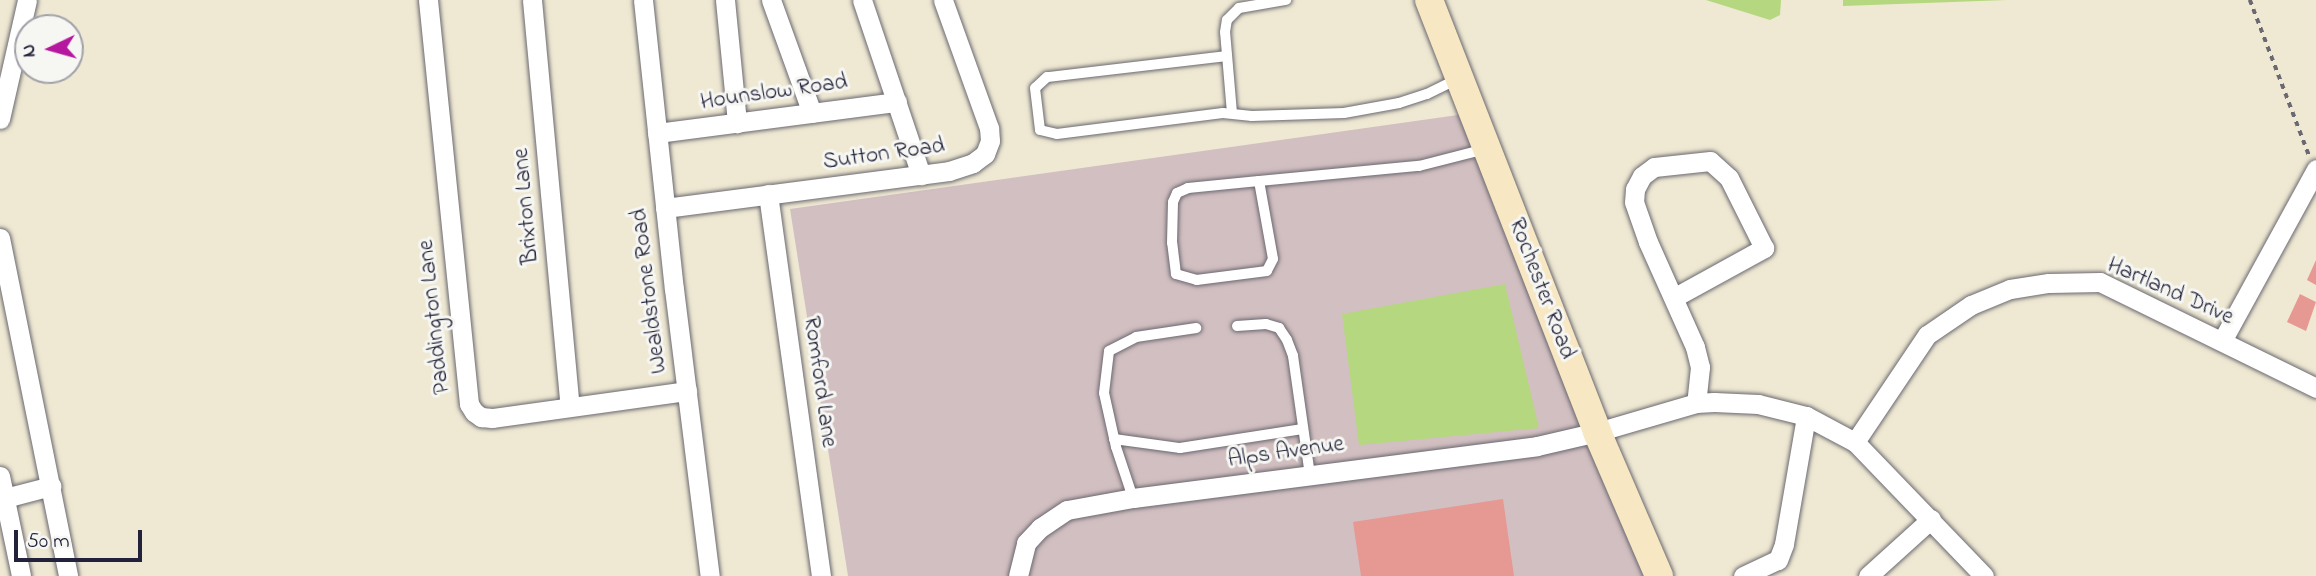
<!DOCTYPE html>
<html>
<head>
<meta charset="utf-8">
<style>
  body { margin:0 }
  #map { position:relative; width:2316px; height:576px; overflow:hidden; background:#efe9d3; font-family:"Indie Flower",sans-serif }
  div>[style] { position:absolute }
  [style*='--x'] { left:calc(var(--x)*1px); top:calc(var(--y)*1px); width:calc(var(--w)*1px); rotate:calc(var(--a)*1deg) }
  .industrial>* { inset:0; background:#d2bfc1 }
  .green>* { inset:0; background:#b5d77f }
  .building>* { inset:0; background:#e69893 }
  .path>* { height:3.5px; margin-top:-1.75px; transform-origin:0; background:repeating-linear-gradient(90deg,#6a6870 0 5px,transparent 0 10px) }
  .roads { filter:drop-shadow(0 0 2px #6a6870) drop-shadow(0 0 2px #6a6870) }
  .lane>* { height:10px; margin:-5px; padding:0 5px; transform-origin:5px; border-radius:5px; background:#fff }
  .street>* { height:19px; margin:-9.5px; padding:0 9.5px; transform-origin:9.5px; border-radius:9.5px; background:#fff }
  .secondary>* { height:28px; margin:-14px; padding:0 14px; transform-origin:14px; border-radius:14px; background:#f7e8c3 }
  span { translate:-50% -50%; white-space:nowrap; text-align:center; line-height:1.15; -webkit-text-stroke:6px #f6f6f2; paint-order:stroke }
  .street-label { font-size:23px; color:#22223b }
  .north { position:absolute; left:14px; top:14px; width:70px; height:70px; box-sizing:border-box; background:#f6f6f2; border:2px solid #a1a1a9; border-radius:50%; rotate:265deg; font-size:19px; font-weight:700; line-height:28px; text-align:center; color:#22223b }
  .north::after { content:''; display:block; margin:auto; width:24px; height:32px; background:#b5179e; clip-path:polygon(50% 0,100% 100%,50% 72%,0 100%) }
  .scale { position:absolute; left:14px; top:530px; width:128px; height:32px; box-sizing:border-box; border:4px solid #22223b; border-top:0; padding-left:9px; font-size:21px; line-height:24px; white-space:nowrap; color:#22223b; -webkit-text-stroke:5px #f6f6f2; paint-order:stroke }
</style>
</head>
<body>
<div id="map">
  <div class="industrial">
    <div style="clip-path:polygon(1472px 113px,1659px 576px,848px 576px,790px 209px)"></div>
  </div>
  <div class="green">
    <div style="clip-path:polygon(1706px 0,1781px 0,1780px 15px,1770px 20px)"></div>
    <div style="clip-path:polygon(1843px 0,2007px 0,1843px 6px)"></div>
    <div style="clip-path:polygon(1505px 284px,1539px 428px,1359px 445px,1342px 314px)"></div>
  </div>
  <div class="building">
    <div style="clip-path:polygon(2316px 260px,2316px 285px,2307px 280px)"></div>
    <div style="clip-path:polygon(2300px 294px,2316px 302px,2306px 331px,2287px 322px)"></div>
    <div style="clip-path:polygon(1503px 499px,1514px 576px,1361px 576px,1353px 522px)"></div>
  </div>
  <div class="path">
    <div style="--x:2250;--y:0;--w:166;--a:69.2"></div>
  </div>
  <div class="roads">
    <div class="lane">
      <div style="--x:1227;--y:56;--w:181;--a:173.3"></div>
      <div style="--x:1047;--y:77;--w:16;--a:137"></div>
      <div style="--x:1035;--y:88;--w:42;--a:83.2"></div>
      <div style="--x:1040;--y:130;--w:17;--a:13"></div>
      <div style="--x:1057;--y:134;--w:167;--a:-7.2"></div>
      <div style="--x:1223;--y:113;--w:29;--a:6"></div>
      <div style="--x:1252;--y:116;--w:92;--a:-1.9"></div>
      <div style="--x:1344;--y:113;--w:56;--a:-10.3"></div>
      <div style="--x:1399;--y:103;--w:29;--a:-18"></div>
      <div style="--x:1427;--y:94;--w:34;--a:-26"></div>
      <div style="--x:1232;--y:113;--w:81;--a:-94.9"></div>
      <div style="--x:1225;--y:32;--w:12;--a:-81"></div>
      <div style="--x:1227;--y:20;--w:17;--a:-45"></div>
      <div style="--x:1239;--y:8;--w:48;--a:-9.7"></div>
      <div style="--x:1259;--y:181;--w:79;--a:79.8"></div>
      <div style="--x:1273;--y:259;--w:13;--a:117"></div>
      <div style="--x:1267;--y:271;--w:71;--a:172.7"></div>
      <div style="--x:1197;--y:280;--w:22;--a:-164"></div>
      <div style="--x:1176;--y:274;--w:31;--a:-97"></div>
      <div style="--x:1172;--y:243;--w:41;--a:-88.6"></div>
      <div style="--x:1173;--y:202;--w:10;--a:-66"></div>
      <div style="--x:1177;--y:193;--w:12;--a:-24"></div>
      <div style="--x:1188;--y:188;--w:71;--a:-5.6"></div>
      <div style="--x:1259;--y:181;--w:161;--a:-5.4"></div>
      <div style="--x:1419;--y:166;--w:68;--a:-14.4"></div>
      <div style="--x:1237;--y:326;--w:29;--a:-4"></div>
      <div style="--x:1266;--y:324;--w:14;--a:17"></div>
      <div style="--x:1279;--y:328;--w:14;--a:56"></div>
      <div style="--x:1287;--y:340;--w:17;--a:69"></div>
      <div style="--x:1293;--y:356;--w:120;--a:81.9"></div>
      <div style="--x:1114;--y:439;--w:67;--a:7.8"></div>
      <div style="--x:1180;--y:448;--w:124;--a:-8.8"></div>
      <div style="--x:1133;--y:498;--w:54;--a:-108.4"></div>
      <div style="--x:1116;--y:447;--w:55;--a:-102.5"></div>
      <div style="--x:1104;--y:393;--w:42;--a:-83.2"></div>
      <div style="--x:1109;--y:351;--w:30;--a:-27"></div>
      <div style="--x:1136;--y:337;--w:61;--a:-8.5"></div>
    </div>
    <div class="street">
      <div style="--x:428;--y:0;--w:406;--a:84.2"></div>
      <div style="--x:469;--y:404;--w:9;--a:58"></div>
      <div style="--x:474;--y:412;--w:9;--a:36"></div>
      <div style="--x:481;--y:417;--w:11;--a:5"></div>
      <div style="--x:492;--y:418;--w:197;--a:-7.9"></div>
      <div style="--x:532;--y:0;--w:408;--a:84.7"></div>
      <div style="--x:643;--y:0;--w:291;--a:83.9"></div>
      <div style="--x:674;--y:289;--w:289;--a:82.9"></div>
      <div style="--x:725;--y:0;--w:124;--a:84.4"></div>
      <div style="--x:771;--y:0;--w:120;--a:70.1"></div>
      <div style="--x:862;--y:0;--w:185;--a:71.4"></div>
      <div style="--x:0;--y:119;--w:122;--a:-77.2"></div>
      <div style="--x:657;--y:133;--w:242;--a:-7.4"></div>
      <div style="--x:768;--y:194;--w:386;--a:82.1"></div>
      <div style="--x:665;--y:208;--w:286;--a:-7.4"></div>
      <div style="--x:949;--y:171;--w:25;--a:-18"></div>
      <div style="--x:973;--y:163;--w:15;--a:-37"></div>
      <div style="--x:985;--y:154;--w:14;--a:-69"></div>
      <div style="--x:990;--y:141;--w:13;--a:-94"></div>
      <div style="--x:989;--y:128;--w:136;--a:-109.8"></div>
      <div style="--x:0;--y:238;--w:345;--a:78.6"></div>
      <div style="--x:1675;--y:297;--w:102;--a:-28.8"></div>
      <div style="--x:1764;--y:248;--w:78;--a:-116.6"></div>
      <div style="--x:1729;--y:178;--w:25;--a:-138"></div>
      <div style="--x:1710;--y:161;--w:56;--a:173.9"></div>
      <div style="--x:1654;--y:167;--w:15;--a:143"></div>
      <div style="--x:1642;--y:176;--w:15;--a:118"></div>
      <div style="--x:1635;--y:189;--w:13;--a:94"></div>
      <div style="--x:1634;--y:202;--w:42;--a:70.7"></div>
      <div style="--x:1648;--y:242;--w:115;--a:65.9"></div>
      <div style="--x:1695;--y:347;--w:21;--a:76"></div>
      <div style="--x:1700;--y:367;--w:36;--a:96"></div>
      <div style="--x:2222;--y:341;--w:196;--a:-61.3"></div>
      <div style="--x:1855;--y:442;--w:129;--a:-56.1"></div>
      <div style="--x:1927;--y:335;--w:53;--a:-34.3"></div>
      <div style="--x:1971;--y:305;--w:42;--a:-22.3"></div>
      <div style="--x:2010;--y:289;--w:39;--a:-9"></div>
      <div style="--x:2049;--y:283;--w:51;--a:-1.1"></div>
      <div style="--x:2100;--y:282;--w:241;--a:26.1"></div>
      <div style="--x:0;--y:476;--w:102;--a:78.1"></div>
      <div style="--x:5;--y:498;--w:48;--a:-14.6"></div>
      <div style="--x:1018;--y:576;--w:34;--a:-76"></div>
      <div style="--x:1026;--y:543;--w:21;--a:-47"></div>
      <div style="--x:1040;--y:528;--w:32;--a:-34"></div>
      <div style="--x:1067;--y:510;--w:67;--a:-10.3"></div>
      <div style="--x:1133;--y:498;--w:407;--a:-7.3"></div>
      <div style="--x:1537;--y:446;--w:62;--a:-13.1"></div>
      <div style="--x:1597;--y:432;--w:103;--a:-16.3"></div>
      <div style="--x:1696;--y:403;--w:18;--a:-3"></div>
      <div style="--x:1714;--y:402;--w:44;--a:2.6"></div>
      <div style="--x:1758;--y:404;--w:49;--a:14"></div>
      <div style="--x:1806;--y:416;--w:55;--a:28"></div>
      <div style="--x:1855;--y:442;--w:186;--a:46.1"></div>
      <div style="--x:1743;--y:576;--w:38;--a:-25"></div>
      <div style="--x:1778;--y:560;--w:17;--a:-69"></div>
      <div style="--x:1784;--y:544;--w:130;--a:-80.2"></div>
      <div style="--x:1868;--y:576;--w:85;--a:-42.1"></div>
    </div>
    <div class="secondary">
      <div style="--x:1429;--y:0;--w:464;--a:68.7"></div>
      <div style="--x:1597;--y:432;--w:157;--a:66.7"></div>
    </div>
  </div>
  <div class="street-label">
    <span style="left:774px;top:93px;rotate:-8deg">Hounslow Road</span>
    <span style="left:884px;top:155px;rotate:-8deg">Sutton Road</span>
    <span style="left:527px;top:206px;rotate:-95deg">Brixton Lane</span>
    <span style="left:1541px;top:289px;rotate:69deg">Rochester Road</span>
    <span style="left:650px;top:291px;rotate:-97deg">Wealdstone Road</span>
    <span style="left:2170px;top:292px;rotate:24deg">Hartland Drive</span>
    <span style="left:435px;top:317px;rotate:-96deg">Paddington Lane</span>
    <span style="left:819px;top:382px;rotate:82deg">Romford Lane</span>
    <span style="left:1286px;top:453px;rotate:-8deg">Alps Avenue</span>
  </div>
  <div class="north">N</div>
  <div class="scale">50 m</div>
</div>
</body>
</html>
